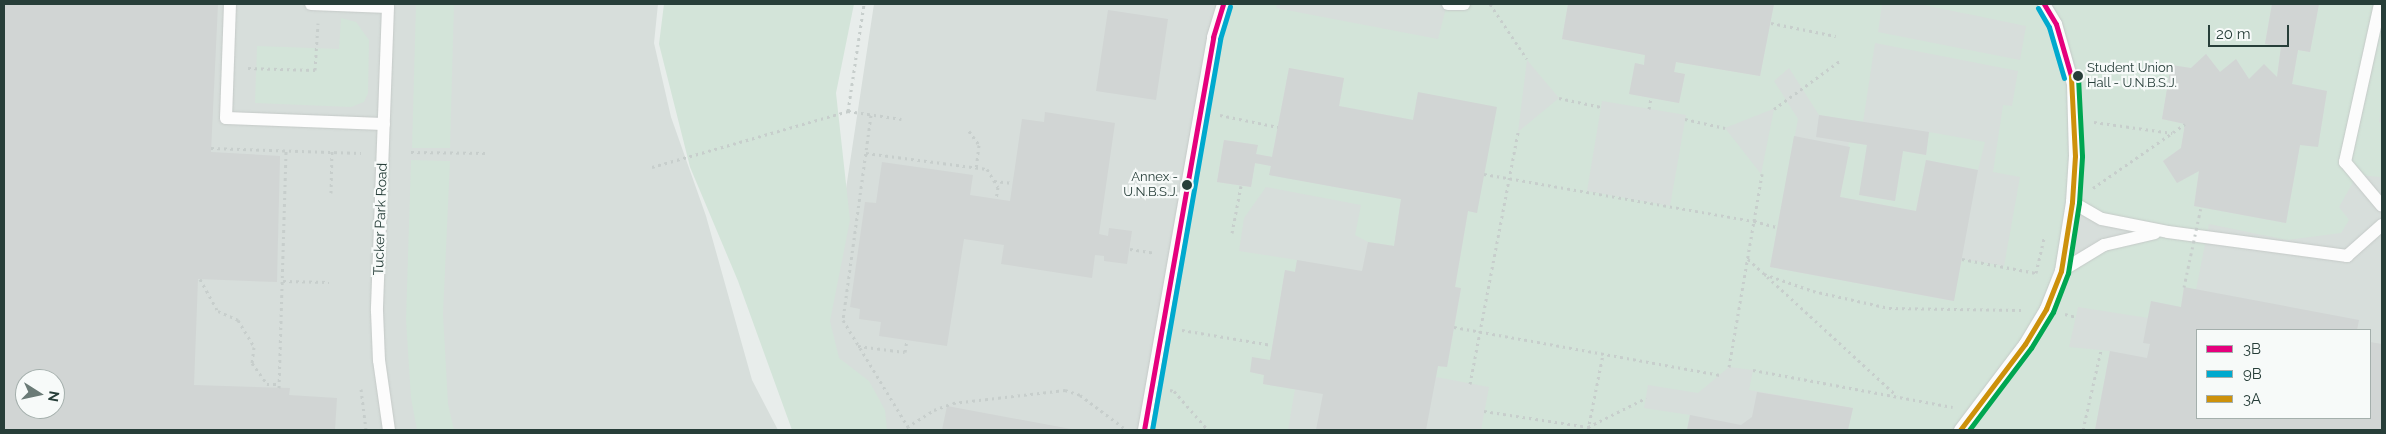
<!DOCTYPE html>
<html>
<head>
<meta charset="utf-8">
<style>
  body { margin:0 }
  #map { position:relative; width:2386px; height:434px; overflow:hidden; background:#e8edeb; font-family:Raleway,sans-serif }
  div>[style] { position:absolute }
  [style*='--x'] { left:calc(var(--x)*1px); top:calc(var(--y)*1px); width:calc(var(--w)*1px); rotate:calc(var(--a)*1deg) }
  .built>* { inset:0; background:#d7dedb }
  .green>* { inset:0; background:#d3e4d9 }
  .building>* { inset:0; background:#d1d5d4 }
  .path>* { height:3px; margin-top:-1.5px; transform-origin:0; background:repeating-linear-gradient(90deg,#c7cecc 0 2.5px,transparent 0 6.5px) }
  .roads { filter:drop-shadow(0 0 1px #c5cac8) drop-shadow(0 0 1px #c5cac8) }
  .service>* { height:12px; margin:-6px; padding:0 6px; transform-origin:6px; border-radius:6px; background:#fcfcfc }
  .path-bridge>* { height:3px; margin-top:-1.5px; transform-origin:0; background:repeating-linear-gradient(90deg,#c7cecc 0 2.5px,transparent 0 6.5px) }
  .bus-1>* { height:5px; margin:-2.5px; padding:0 2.5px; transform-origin:2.5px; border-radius:2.5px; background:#e5007d }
  .bus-2>* { height:5px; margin:-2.5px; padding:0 2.5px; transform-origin:2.5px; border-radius:2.5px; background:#00a9ce }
  .bus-3>* { height:5px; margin:-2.5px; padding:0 2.5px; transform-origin:2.5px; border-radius:2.5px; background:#cd910b }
  .bus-4>* { height:5px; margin:-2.5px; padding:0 2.5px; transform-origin:2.5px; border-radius:2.5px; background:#00a651 }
  .dots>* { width:14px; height:14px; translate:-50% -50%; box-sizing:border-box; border:2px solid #f7faf9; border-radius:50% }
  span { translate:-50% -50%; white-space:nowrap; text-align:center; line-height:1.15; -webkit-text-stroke:4.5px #f7faf9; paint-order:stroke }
  .bus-label { font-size:13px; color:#273e39 }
  .left { translate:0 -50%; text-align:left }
  .right { translate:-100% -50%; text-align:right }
  .street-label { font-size:14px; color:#273e39 }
  .frame { position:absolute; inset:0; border:5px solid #273e39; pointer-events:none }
  .legend { position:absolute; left:2196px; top:329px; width:175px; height:90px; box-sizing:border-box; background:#f7faf9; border:1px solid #a4afac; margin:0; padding:6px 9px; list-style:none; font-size:15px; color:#273e39 }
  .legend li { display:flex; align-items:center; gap:10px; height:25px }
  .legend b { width:25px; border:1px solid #a4afac }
  .north { position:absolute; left:15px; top:369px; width:50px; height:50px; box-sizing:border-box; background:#f7faf9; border:1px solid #a4afac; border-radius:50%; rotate:100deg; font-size:14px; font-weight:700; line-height:20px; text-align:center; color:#273e39 }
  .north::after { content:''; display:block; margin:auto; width:18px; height:22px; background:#6b7b77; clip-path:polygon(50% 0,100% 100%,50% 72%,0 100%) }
  .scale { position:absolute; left:2208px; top:25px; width:81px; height:22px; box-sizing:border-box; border:2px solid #273e39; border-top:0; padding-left:6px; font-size:15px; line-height:18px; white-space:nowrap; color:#273e39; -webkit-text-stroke:4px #f7faf9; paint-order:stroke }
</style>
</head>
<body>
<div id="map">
  <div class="built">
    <div style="clip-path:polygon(evenodd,4px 4px,658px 4px,654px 43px,671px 117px,706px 216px,752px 380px,778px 430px,4px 430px,4px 4px,25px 379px,55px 379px,55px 409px,25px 409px,25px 379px)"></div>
    <div style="clip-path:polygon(evenodd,874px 4px,2382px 4px,2382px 430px,841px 430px,824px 334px,874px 4px,2197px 330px,2370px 330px,2370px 418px,2197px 418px,2197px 330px)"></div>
  </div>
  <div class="green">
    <div style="clip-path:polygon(416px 4px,454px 4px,450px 148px,412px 148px)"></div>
    <div style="clip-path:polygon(664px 4px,854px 4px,836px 93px,850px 220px,830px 321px,839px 358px,869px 381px,885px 410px,887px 430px,792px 430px,738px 281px,690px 167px,659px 44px)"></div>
    <div style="clip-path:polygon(evenodd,1223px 4px,1277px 4px,1276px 8px,1438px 39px,1447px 4px,1568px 4px,1562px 39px,1645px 55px,1644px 65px,1635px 63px,1630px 94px,1679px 103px,1685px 75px,1674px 72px,1676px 62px,1760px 76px,1774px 4px,1882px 4px,1878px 32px,2020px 60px,2026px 26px,1919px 4px,2272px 4px,2265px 43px,2281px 47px,2277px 77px,2264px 65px,2249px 79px,2236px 59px,2220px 72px,2206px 54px,2191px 68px,2171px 65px,2162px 119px,2185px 124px,2181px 148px,2163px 161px,2177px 183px,2199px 171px,2194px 206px,2286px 223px,2300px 145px,2318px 146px,2327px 91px,2292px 84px,2298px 50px,2310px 52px,2319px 4px,2382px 4px,2382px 103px,2379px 122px,2382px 123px,2382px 177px,2357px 175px,2339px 207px,2349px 220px,2341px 233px,2287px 240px,2209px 224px,2196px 290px,2184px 288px,2181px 307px,2148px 318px,2078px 307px,2069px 347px,2110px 351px,2095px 430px,1848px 430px,1853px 408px,1749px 390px,1753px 370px,1729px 367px,1698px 393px,1648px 385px,1644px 408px,1690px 415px,1687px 430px,1481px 430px,1489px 387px,1436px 377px,1438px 366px,1447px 367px,1461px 289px,1455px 287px,1468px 211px,1477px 213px,1418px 93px,1413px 120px,1339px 106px,1344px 78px,1289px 68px,1272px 157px,1256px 154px,1257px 145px,1224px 140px,1217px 182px,1251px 187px,1255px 163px,1271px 166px,1270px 175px,1401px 199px,1394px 246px,1368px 242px,1355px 235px,1361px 205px,1266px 187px,1244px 218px,1239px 251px,1297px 260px,1295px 272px,1285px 270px,1270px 360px,1250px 372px,1264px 375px,1263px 384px,1295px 389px,1288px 430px,1144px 430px,1223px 4px,1875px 43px,2018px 71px,2012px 106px,2003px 105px,1993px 172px,2020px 177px,2004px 266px,1962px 259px,1953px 301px,1770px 267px,1798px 119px,1774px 81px,1789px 68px,1819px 115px,1863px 122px,1875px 43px,1223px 4px,1527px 60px,1559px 98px,1518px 132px,1527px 60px,1223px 4px,1602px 101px,1686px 115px,1670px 206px,1587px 191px,1602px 101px,1223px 4px,1773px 109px,1774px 109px,1761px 174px,1725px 128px,1773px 109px,1223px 4px,2072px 202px,2097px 215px,2166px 232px,2104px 245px,2061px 270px,2072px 202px)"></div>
    <div style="clip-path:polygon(341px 18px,356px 22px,369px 40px,368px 93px,364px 102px,351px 107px,255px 103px,257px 46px,339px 49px)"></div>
    <div style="clip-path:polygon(1929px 132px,1985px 142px,1978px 170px,1926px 160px,1916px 211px,1840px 197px,1849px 142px,1867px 145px,1860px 195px,1895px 201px,1903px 151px,1926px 155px)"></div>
    <div style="clip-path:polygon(411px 160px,450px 161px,443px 314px,448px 404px,454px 430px,417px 430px,411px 398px,406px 320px)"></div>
  </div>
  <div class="building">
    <div style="clip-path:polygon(evenodd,4px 4px,218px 4px,211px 152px,280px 156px,277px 282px,198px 279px,194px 385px,290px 388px,289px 395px,337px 398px,335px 430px,4px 430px,4px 4px,25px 379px,55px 379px,55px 409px,25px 409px,25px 379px)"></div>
    <div style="clip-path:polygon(1568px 4px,1774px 4px,1760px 76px,1676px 62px,1674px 72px,1685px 74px,1679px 103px,1629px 94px,1635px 63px,1644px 65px,1645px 55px,1562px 39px)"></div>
    <div style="clip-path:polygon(2272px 4px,2319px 4px,2310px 52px,2298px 50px,2292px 84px,2327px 91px,2318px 147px,2300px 145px,2286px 223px,2194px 206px,2199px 171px,2177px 183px,2163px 161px,2181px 148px,2185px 124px,2162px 119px,2171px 65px,2191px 68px,2206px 54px,2220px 72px,2236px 59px,2249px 79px,2264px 64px,2277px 77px,2281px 47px,2265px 44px)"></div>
    <div style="clip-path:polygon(1108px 10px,1168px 19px,1156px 100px,1096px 91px)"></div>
    <div style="clip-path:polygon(1289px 68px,1344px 78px,1339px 106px,1413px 120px,1418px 92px,1497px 107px,1477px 213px,1468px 211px,1455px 287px,1461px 288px,1447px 367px,1438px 366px,1426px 430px,1316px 430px,1323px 394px,1263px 384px,1264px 375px,1250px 372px,1252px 357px,1270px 360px,1285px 270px,1295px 272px,1297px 260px,1362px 271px,1368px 242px,1394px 246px,1401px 199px,1269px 175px,1271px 166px,1255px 163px,1251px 187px,1217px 182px,1224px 140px,1258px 145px,1256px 154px,1272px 157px)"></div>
    <div style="clip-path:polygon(1045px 112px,1115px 123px,1099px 234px,1108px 236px,1109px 228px,1132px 231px,1127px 264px,1104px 261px,1104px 256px,1095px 255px,1092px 278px,1001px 264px,1004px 245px,964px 239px,947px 346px,879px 336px,881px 322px,859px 319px,860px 309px,850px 307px,865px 202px,876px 203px,882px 162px,973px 175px,970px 195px,1010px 201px,1022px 119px,1044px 122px)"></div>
    <div style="clip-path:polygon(1819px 115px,1929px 132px,1926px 155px,1903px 151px,1895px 201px,1859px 195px,1867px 145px,1816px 137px)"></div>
    <div style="clip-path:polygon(1794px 136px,1850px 147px,1840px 197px,1916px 211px,1926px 160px,1978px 170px,1954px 301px,1770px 267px)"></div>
    <div style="clip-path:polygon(2184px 287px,2359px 320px,2357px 330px,2197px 330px,2197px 418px,2370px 418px,2370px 342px,2382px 344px,2382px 430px,2095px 430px,2110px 351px,2147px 358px,2150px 344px,2143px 343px,2151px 301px,2181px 307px)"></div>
    <div style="clip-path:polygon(1757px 392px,1853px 408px,1848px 430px,1687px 430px,1690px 415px,1741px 425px,1752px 417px)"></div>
    <div style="clip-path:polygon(947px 406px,1071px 429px,1071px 430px,942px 430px)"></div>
  </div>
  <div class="path">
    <div style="--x:1490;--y:4;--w:66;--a:56.1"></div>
    <div style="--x:1771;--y:23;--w:66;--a:11.3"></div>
    <div style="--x:248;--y:68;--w:67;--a:1.7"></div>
    <div style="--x:315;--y:70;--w:47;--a:-86.3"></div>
    <div style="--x:1559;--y:98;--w:43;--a:12.1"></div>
    <div style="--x:1649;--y:109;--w:11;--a:-80"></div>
    <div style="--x:1774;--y:109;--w:83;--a:-36.2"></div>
    <div style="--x:848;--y:111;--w:108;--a:-81.5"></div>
    <div style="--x:871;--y:115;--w:207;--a:97.8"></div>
    <div style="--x:843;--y:320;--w:129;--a:58.7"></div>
    <div style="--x:1220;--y:115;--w:59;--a:11.7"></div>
    <div style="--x:1685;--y:119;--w:41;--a:12.7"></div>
    <div style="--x:2094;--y:122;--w:79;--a:8"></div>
    <div style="--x:969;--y:131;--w:17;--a:54"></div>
    <div style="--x:979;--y:145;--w:23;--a:97"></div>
    <div style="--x:211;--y:148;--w:150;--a:1.9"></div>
    <div style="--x:411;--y:152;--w:76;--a:0.8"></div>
    <div style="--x:866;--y:153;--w:122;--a:7.5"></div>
    <div style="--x:987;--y:169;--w:21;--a:59"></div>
    <div style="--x:998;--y:187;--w:12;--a:99"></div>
    <div style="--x:652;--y:167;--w:204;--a:-15.9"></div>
    <div style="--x:848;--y:111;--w:54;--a:8.6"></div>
    <div style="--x:1484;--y:174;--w:274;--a:9.9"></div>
    <div style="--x:1754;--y:221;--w:48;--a:-80.3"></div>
    <div style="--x:994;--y:181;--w:19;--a:6"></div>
    <div style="--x:2093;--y:188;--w:112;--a:-34.8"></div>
    <div style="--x:331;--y:193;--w:43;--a:-88.7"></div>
    <div style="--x:1232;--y:233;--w:48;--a:-79.2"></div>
    <div style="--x:1130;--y:249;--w:26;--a:9"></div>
    <div style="--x:1748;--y:259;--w:202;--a:42.6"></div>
    <div style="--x:1962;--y:259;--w:75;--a:10.7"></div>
    <div style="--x:2036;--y:273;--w:36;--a:-77"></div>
    <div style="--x:1764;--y:274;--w:52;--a:19.1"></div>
    <div style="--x:1813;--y:291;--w:78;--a:12.6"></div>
    <div style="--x:1889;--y:308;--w:132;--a:0.9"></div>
    <div style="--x:200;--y:279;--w:37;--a:61"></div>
    <div style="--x:218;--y:311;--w:22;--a:24"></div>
    <div style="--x:238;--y:320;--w:31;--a:59"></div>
    <div style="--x:254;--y:347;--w:16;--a:97"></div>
    <div style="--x:252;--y:363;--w:26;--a:54"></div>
    <div style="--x:267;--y:384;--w:12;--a:0"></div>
    <div style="--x:283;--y:281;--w:46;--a:1.2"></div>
    <div style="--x:2065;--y:314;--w:11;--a:15"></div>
    <div style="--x:1454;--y:327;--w:272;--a:10.2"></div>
    <div style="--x:1182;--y:330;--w:91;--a:9.5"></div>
    <div style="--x:858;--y:346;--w:47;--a:7.3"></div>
    <div style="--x:905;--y:352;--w:12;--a:-81"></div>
    <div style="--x:1729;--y:367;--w:148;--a:-80.3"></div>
    <div style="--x:1754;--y:221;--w:24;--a:15"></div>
    <div style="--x:1753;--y:370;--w:203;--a:10.5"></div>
    <div style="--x:1470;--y:384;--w:257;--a:-79.2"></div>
    <div style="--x:279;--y:388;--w:239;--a:-88.3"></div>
    <div style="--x:361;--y:389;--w:41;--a:83"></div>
    <div style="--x:1170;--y:390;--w:4;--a:14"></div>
    <div style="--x:1174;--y:391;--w:52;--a:48.9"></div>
    <div style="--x:1484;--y:411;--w:105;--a:8.7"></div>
    <div style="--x:1588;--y:427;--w:65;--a:-26.6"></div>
    <div style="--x:907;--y:427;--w:32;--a:-32"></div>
    <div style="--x:934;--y:410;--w:20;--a:-20"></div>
    <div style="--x:953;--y:403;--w:113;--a:-6.6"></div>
    <div style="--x:1065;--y:390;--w:16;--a:18"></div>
    <div style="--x:1080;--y:395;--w:55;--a:36.9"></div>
    <div style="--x:1588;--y:430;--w:77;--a:-78.8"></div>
    <div style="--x:2083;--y:430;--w:82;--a:-77.3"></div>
  </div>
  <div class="roads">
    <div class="service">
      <div style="--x:230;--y:4;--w:114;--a:92"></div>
      <div style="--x:226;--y:118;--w:158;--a:2.2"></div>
      <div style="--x:311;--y:4;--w:77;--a:2.2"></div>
      <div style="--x:388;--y:7;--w:304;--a:92.1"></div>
      <div style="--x:377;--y:311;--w:49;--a:87.7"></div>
      <div style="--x:379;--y:360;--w:71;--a:81.9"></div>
      <div style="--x:1448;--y:4;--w:16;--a:0"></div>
      <div style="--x:2380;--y:4;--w:162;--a:102.5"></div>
      <div style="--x:2345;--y:162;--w:57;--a:49.9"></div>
      <div style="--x:2072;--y:202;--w:34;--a:30"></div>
      <div style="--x:2102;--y:219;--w:67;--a:11.1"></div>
      <div style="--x:2168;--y:232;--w:181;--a:7.6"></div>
      <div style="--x:2347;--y:256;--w:47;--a:-41.5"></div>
      <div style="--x:2061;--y:271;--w:50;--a:-31.2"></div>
      <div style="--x:2104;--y:245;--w:52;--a:-13.2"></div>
      <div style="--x:1144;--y:430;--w:399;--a:-80"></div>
      <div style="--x:1213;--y:37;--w:34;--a:-73"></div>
      <div style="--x:1960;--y:430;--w:108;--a:-52.9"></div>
      <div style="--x:2025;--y:344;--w:41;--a:-59"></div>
      <div style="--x:2046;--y:309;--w:41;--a:-68.5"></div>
      <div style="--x:2061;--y:271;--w:70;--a:-80.9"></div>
      <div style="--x:2072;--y:202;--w:46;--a:-86.3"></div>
      <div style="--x:2075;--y:156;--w:72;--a:-91.6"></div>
      <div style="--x:2073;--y:84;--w:62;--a:-105.8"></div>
      <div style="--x:2056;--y:24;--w:23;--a:-121"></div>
    </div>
  </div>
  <div class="path-bridge">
    <div style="--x:2184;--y:287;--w:82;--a:-78"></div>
  </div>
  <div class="bus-1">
    <div style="--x:2044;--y:4;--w:23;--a:59"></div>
    <div style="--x:2056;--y:24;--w:54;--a:73.9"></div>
    <div style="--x:1144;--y:430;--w:399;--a:-80"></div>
    <div style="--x:1213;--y:37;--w:34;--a:-73"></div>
  </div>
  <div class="bus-2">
    <div style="--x:2038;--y:8;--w:22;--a:60"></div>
    <div style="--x:2049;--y:27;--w:53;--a:73.6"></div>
    <div style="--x:1152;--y:430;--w:397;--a:-80.1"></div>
    <div style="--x:1220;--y:39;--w:34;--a:-73"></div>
  </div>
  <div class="bus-3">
    <div style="--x:1960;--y:430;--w:108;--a:-52.9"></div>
    <div style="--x:2025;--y:344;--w:41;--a:-59"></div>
    <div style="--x:2046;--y:309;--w:41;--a:-68.5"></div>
    <div style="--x:2061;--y:271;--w:70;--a:-80.9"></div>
    <div style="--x:2072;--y:202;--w:46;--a:-86.3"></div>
    <div style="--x:2075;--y:156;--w:80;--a:-92.9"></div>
  </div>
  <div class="bus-4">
    <div style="--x:1969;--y:430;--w:103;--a:-52.9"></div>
    <div style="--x:2031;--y:348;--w:42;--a:-58.6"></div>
    <div style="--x:2053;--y:312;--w:42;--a:-69"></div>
    <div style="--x:2068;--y:273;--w:71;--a:-81.1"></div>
    <div style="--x:2079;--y:203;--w:47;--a:-86.3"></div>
    <div style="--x:2082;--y:156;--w:80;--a:-92.9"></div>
  </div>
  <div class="dots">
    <div style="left:2078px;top:76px;background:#273e39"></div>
    <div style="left:1187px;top:185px;background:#273e39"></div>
  </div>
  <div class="bus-label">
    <span class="left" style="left:2087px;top:76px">Student Union<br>Hall - U.N.B.S.J.</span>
    <span class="right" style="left:1178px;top:185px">Annex -<br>U.N.B.S.J.</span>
  </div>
  <div class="street-label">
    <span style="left:380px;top:219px;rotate:-88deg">Tucker Park Road</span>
  </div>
  <div class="frame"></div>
  <ul class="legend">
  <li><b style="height:6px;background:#e5007d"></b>3B</li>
  <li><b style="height:6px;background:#00a9ce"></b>9B</li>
  <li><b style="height:6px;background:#cd910b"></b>3A</li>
  </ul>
  <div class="north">N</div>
  <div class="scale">20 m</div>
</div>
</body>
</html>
